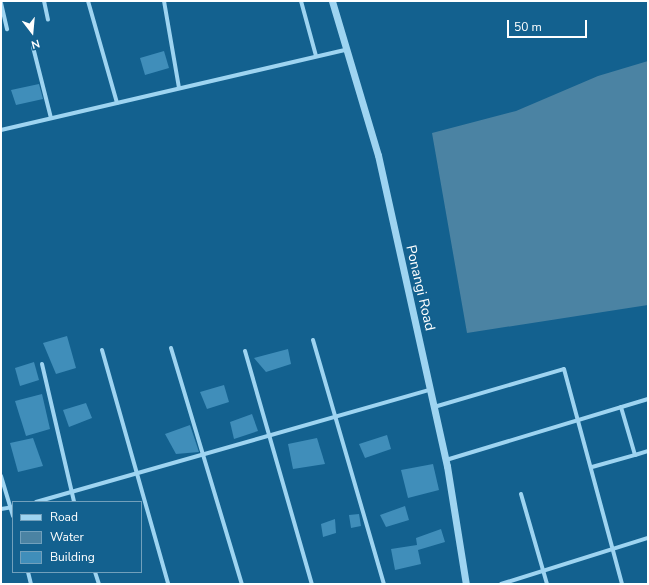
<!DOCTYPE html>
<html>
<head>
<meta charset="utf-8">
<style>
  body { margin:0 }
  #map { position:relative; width:649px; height:585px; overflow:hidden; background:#13618f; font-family:"Nunito Sans",sans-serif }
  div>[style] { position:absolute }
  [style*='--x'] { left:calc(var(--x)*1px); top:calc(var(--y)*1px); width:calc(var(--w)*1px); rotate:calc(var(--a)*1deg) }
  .water>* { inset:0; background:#4b83a3 }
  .building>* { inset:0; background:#408eba }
  .minor>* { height:4px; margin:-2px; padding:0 2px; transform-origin:2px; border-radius:2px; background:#9ed4f1 }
  .tertiary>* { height:7px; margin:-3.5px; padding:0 3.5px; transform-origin:3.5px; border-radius:3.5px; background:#9ed4f1 }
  span { translate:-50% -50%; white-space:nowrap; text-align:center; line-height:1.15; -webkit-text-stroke:3px #13618f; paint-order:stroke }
  .street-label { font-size:14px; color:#fff }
  .frame { position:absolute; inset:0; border:2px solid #fff; pointer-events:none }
  .legend { position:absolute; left:12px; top:501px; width:130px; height:72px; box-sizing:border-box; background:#13618f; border:1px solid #71a0bc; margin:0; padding:5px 7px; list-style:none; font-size:12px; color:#fff }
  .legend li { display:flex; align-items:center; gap:8px; height:20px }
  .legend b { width:20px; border:1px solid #71a0bc }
  .north { position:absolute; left:12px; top:12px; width:40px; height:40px; -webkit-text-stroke:3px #13618f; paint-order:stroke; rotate:164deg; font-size:11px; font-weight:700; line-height:16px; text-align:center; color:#fff }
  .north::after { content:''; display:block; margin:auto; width:14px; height:18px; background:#fff; clip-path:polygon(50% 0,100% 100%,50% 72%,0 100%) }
  .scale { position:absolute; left:507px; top:20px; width:80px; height:18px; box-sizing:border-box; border:2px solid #fff; border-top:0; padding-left:5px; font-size:12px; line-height:14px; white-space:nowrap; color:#fff; -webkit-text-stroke:3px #13618f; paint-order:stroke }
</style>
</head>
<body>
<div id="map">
  <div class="water">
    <div style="clip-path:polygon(648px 61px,648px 305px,467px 333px,432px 133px,516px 111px,598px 76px)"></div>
  </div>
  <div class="building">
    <div style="clip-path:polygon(164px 51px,169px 68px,145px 75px,140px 58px)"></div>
    <div style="clip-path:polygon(39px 84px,43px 99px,16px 105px,11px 90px)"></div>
    <div style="clip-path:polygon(67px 336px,76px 368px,56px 374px,43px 343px)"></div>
    <div style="clip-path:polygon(288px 349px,291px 364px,266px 372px,254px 358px)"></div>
    <div style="clip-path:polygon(34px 362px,39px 380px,20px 386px,15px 368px)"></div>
    <div style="clip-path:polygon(224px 385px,229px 402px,207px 409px,200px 392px)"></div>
    <div style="clip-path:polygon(42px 394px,50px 429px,26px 436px,15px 401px)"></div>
    <div style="clip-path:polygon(86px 403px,92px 418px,69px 427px,63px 410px)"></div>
    <div style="clip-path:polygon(252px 414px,258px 431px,234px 439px,230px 422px)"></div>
    <div style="clip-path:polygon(190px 425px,199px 452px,176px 454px,165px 434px)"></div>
    <div style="clip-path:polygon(387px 435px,391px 449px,365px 458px,359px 444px)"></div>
    <div style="clip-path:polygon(33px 438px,43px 466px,18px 472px,10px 443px)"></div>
    <div style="clip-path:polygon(317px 438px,325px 464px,293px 469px,288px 444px)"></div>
    <div style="clip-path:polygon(433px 464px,439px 490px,408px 498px,401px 470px)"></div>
    <div style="clip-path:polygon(405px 506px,409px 520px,386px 527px,380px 515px)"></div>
    <div style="clip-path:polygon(359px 514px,361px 526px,351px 528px,349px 515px)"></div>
    <div style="clip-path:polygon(335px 519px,336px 533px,323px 537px,321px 524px)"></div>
    <div style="clip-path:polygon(441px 529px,445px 542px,418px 550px,421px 564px,395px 570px,391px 549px,417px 545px,416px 538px)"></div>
  </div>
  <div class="minor">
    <div style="--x:44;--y:1;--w:19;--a:78"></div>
    <div style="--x:88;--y:1;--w:106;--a:74.1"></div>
    <div style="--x:164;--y:1;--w:88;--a:80.2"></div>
    <div style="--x:301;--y:1;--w:57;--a:74.7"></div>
    <div style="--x:1;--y:3;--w:27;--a:77"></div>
    <div style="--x:33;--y:47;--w:73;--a:75.8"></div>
    <div style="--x:1;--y:130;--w:353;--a:-13.1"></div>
    <div style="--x:313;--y:340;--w:254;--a:73.8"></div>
    <div style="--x:171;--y:348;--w:246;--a:73.3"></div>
    <div style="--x:102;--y:350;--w:243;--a:74.2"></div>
    <div style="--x:245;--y:351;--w:242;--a:74"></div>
    <div style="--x:42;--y:364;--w:142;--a:76.9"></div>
    <div style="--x:434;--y:407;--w:135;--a:-16.3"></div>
    <div style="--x:564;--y:369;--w:223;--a:74.9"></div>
    <div style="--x:635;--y:455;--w:14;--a:-17"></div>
    <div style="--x:446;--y:460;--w:211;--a:-16.8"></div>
    <div style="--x:592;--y:467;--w:45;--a:-15.6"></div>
    <div style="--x:635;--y:455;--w:50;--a:-106.3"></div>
    <div style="--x:1;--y:476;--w:42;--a:73.3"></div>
    <div style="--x:521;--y:494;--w:94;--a:73.9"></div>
    <div style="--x:36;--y:502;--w:410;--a:-15.9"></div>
    <div style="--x:1;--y:509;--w:12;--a:-9"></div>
    <div style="--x:28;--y:572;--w:12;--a:76"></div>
    <div style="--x:95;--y:572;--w:13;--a:72"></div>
    <div style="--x:501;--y:584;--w:154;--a:-17.4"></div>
  </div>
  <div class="tertiary">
    <div style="--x:332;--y:1;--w:161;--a:73.4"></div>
    <div style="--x:378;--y:155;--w:319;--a:77.5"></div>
    <div style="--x:447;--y:466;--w:120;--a:80.9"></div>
  </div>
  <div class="street-label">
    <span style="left:420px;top:288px;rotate:77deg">Ponangi Road</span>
  </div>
  <div class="frame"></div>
  <ul class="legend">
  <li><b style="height:5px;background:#9ed4f1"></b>Road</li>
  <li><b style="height:11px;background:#4b83a3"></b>Water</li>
  <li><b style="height:11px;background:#408eba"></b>Building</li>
  </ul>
  <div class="north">N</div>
  <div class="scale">50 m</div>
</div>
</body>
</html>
